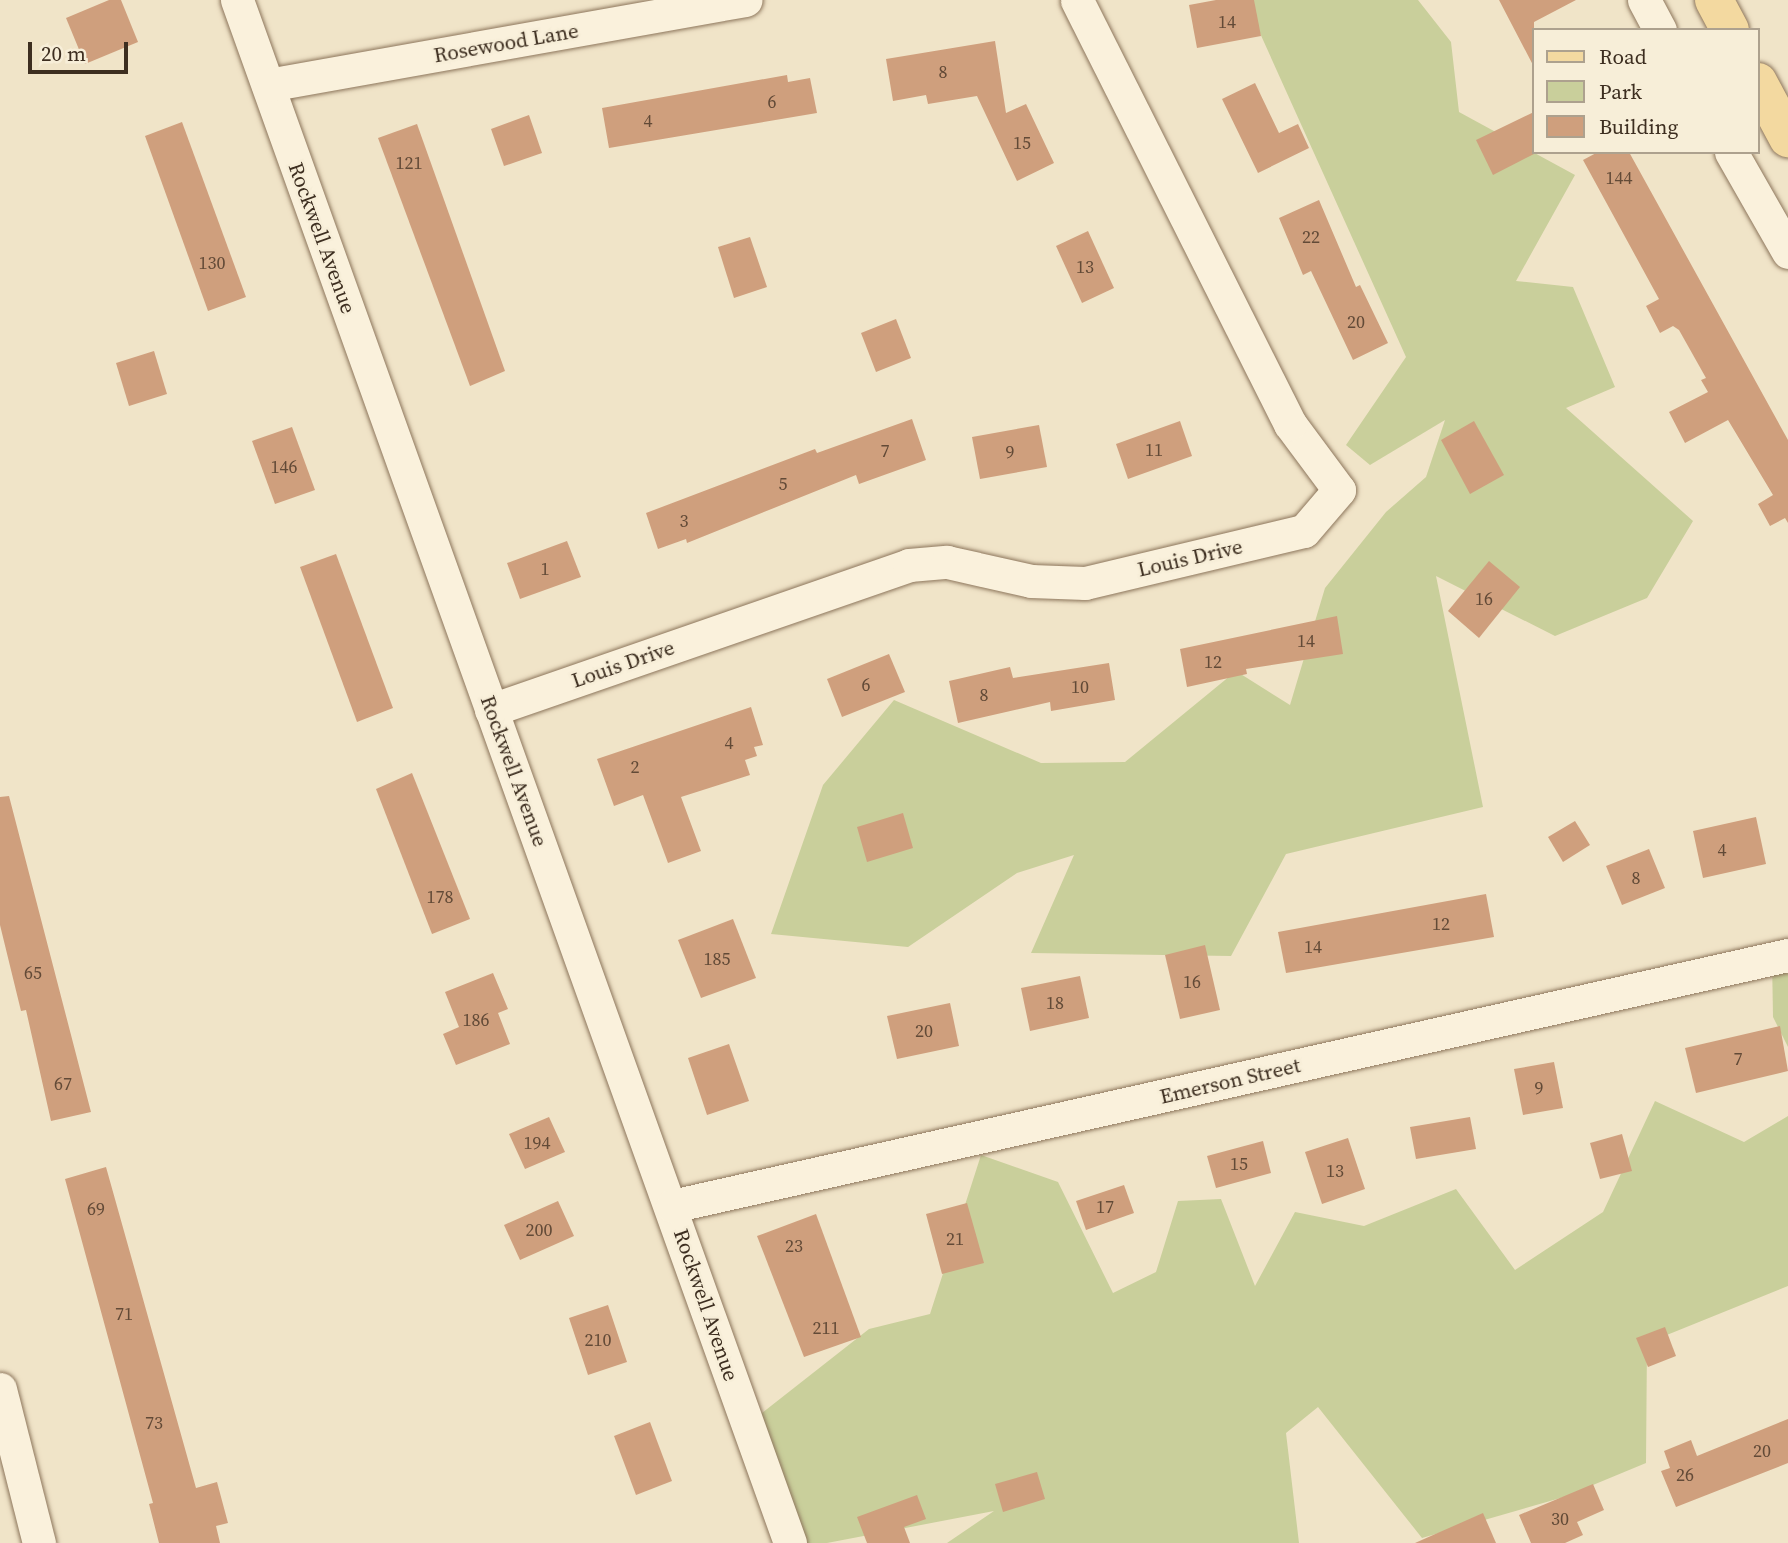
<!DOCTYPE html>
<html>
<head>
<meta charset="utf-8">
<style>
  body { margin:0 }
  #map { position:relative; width:1788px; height:1543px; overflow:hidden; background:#f0e4c8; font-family:"Source Serif 4",serif }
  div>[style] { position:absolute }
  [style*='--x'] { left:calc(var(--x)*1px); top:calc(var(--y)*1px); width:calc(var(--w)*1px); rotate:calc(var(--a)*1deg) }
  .green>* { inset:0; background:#c9cf9b }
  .building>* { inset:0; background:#cf9f7d }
  .roads { filter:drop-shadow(0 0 2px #8d765c) drop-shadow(0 0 2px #8d765c) }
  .street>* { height:33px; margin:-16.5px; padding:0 16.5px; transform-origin:16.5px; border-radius:16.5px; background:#faf1dc }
  .primary>* { height:38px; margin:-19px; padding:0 19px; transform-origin:19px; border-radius:19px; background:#f3d9a0 }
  span { translate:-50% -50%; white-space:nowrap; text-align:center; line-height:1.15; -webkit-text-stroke:5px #f7eed8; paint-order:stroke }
  .number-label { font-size:18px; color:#624a37 }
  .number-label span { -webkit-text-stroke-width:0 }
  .street-label { font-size:21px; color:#3d2e20 }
  .legend { position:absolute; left:1532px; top:28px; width:228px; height:126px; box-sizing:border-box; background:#f7eed8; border:2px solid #ada18e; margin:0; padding:9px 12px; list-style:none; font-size:21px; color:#3d2e20 }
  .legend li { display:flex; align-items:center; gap:14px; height:35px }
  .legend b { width:35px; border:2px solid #ada18e }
  .scale { position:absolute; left:28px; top:42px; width:100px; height:32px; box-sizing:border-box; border:4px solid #3d2e20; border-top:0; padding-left:9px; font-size:21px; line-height:24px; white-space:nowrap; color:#3d2e20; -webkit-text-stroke:5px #f7eed8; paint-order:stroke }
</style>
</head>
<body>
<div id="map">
  <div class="green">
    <div style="clip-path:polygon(1245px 0,1418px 0,1451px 42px,1459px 112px,1575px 175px,1516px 281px,1573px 287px,1615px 387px,1566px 408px,1693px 521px,1647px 598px,1555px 636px,1436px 576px,1483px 807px,1286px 854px,1231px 956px,1031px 953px,1074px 855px,1017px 873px,908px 947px,771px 934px,823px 785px,894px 700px,1041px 763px,1125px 762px,1236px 671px,1290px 705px,1325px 588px,1386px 512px,1426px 477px,1445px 420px,1370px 465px,1346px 445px,1406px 357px)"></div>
    <div style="clip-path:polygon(1788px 955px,1788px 1047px,1773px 1017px,1772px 959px)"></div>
    <div style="clip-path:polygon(1655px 1101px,1744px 1142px,1788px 1116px,1788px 1286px,1647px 1343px,1646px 1463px,1564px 1497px,1422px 1538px,1318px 1407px,1286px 1433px,1299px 1543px,947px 1543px,994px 1511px,827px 1543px,790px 1543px,748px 1424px,869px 1329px,930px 1314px,981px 1155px,1058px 1182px,1113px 1293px,1156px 1272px,1178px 1201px,1221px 1199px,1255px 1286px,1295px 1212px,1364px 1226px,1456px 1189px,1515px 1270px,1603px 1212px)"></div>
  </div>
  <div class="building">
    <div style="clip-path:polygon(109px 0,121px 0,138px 42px,85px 64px,66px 18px)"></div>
    <div style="clip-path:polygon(1216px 0,1254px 0,1261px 36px,1197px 48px,1189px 5px)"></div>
    <div style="clip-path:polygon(1499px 0,1576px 0,1534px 22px,1534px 67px)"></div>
    <div style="clip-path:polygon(995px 41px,1006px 113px,1026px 104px,1054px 163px,1017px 181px,977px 96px,928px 104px,926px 95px,893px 101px,886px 59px)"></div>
    <div style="clip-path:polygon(787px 75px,788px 82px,810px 78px,817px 113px,609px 148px,602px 108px)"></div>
    <div style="clip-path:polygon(1255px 83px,1279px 133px,1298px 124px,1309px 148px,1258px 173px,1222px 99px)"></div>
    <div style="clip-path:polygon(1534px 112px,1534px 154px,1493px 175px,1476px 140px)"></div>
    <div style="clip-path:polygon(529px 115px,542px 153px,504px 166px,491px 129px)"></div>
    <div style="clip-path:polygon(182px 122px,246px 297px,208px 311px,145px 136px)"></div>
    <div style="clip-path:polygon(417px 124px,505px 371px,470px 386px,378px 138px)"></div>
    <div style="clip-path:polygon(1598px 152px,1629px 152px,1788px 440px,1788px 523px,1785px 518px,1770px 526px,1758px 504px,1773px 495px,1728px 420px,1685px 443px,1669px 412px,1708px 392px,1701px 380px,1706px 378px,1679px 330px,1673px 326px,1660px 333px,1646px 306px,1659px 299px,1583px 160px)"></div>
    <div style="clip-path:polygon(1319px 200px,1356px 287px,1360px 285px,1388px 343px,1353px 360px,1311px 271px,1303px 275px,1279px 218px)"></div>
    <div style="clip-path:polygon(1088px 231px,1114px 288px,1082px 303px,1056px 246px)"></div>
    <div style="clip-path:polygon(750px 237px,767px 287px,734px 298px,718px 247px)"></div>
    <div style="clip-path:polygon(896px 319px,911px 358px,876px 372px,861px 333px)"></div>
    <div style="clip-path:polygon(154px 351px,167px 394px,129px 406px,116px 363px)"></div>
    <div style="clip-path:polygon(912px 419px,926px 460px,859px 484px,856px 475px,687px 543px,686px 539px,658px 549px,646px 513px,815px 449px,817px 453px)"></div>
    <div style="clip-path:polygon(1180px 421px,1192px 456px,1128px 479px,1116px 444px)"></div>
    <div style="clip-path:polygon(1474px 421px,1504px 475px,1470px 494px,1441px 440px)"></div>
    <div style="clip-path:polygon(1039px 425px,1047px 467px,980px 479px,972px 437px)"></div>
    <div style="clip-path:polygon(292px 427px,315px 490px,275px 504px,252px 441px)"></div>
    <div style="clip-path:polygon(567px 541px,581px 577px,520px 599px,507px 563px)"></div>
    <div style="clip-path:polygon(336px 554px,393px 708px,357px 722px,300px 567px)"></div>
    <div style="clip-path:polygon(1489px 561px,1520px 587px,1479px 638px,1448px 611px)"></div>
    <div style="clip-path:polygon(1337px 616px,1343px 654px,1246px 669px,1247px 674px,1187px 687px,1180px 649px)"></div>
    <div style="clip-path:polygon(889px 654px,905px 692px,842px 717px,827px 679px)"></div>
    <div style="clip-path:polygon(1109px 663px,1115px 700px,1051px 711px,1050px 702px,958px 723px,949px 681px,1010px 667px,1013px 678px)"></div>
    <div style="clip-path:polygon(751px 707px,763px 745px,754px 747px,757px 756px,745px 760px,750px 775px,681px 797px,701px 851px,668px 863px,643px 795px,614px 806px,597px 759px)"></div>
    <div style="clip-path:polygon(412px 773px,470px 919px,432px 934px,376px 789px)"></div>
    <div style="clip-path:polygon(9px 796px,91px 1112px,51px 1121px,26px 1010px,21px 1011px,0 925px,0 797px)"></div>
    <div style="clip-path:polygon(903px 813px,913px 848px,867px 862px,857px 827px)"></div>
    <div style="clip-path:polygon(1756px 817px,1766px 864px,1703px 878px,1693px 831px)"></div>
    <div style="clip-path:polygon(1575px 821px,1590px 845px,1563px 862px,1548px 837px)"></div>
    <div style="clip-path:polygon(1649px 849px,1665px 888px,1622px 905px,1606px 866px)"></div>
    <div style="clip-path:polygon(1486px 894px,1494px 937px,1286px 973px,1278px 932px)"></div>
    <div style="clip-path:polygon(733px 919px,756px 978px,701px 998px,678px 940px)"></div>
    <div style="clip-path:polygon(1205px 945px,1220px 1010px,1180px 1019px,1165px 955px)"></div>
    <div style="clip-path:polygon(493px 973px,508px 1009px,498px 1013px,510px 1044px,456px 1065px,443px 1034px,459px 1027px,445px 992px)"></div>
    <div style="clip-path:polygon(1080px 976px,1089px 1018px,1030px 1031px,1021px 988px)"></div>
    <div style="clip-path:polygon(950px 1003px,959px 1046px,897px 1059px,887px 1016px)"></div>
    <div style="clip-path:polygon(1780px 1026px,1788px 1071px,1696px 1093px,1685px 1048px)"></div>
    <div style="clip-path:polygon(729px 1044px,749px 1101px,707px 1115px,688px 1058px)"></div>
    <div style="clip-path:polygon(1554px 1062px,1563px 1108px,1523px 1115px,1514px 1069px)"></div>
    <div style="clip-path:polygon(549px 1117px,565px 1152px,525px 1169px,509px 1134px)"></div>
    <div style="clip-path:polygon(1470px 1117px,1476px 1149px,1416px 1159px,1410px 1127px)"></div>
    <div style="clip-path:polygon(1622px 1134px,1632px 1171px,1600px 1179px,1590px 1143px)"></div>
    <div style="clip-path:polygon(1348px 1138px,1365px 1189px,1322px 1204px,1305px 1152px)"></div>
    <div style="clip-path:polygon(1263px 1141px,1271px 1173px,1216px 1188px,1207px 1156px)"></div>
    <div style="clip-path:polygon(106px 1167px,196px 1488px,217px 1482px,228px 1523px,216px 1526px,220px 1543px,159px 1543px,149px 1504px,153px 1503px,65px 1179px)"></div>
    <div style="clip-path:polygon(1124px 1185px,1134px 1213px,1086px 1230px,1076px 1201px)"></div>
    <div style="clip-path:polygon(558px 1201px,574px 1236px,520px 1260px,504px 1225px)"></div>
    <div style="clip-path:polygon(967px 1203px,984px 1263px,942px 1274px,926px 1214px)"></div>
    <div style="clip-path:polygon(816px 1214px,861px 1337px,804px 1357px,757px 1236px)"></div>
    <div style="clip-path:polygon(608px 1305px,627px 1362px,588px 1375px,569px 1318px)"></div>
    <div style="clip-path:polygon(1665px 1327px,1676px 1356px,1648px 1367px,1636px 1338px)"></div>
    <div style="clip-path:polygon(1788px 1419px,1788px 1463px,1676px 1507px,1661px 1471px,1670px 1468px,1664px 1451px,1691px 1440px,1697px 1456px)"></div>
    <div style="clip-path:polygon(650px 1422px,672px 1481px,636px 1495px,614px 1436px)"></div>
    <div style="clip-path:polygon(1037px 1472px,1045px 1499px,1003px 1512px,995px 1484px)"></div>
    <div style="clip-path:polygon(1593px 1484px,1604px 1510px,1577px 1522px,1583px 1535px,1565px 1543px,1531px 1543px,1519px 1515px)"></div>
    <div style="clip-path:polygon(917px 1495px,926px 1519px,904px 1527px,910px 1543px,867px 1543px,857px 1517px)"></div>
    <div style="clip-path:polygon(1483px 1513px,1496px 1543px,1415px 1543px)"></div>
  </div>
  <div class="roads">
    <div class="street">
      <div style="--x:237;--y:0;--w:1639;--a:70.28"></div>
      <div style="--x:1644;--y:0;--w:34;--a:62"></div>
      <div style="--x:268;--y:85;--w:485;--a:-10.1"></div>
      <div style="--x:1731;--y:152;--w:115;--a:60.3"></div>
      <div style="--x:491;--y:710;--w:442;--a:-19.1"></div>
      <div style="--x:909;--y:565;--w:38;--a:-5"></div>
      <div style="--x:947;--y:562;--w:86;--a:12.7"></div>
      <div style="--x:1031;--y:581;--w:54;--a:2.1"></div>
      <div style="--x:1085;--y:583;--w:225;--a:-13.4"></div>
      <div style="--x:1304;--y:531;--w:54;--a:-49.5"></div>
      <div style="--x:1339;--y:490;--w:82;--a:-126.6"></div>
      <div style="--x:1290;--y:424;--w:474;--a:-116.7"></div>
      <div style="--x:672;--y:1206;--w:1144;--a:-12.68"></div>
      <div style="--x:0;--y:1389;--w:159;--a:75.8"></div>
    </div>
    <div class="primary">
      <div style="--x:1714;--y:0;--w:34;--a:62"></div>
      <div style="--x:1758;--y:82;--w:64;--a:61.8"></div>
    </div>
  </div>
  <div class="number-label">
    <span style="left:1227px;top:22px">14</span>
    <span style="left:943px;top:72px">8</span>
    <span style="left:772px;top:102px">6</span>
    <span style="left:648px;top:121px">4</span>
    <span style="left:1022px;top:143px">15</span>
    <span style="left:409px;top:163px">121</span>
    <span style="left:1619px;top:178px">144</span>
    <span style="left:1311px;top:237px">22</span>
    <span style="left:212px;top:263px">130</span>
    <span style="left:1085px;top:267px">13</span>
    <span style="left:1356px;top:322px">20</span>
    <span style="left:1154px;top:450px">11</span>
    <span style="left:885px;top:451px">7</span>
    <span style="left:1010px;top:452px">9</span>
    <span style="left:284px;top:467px">146</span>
    <span style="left:783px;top:484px">5</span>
    <span style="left:684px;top:521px">3</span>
    <span style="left:545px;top:569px">1</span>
    <span style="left:1484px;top:599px">16</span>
    <span style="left:1306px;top:641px">14</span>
    <span style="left:1213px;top:662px">12</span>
    <span style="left:866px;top:685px">6</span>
    <span style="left:1080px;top:687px">10</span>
    <span style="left:984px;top:695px">8</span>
    <span style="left:729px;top:743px">4</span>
    <span style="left:635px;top:767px">2</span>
    <span style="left:1722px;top:850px">4</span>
    <span style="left:1636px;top:878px">8</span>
    <span style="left:440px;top:897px">178</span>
    <span style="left:1441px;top:924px">12</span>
    <span style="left:1313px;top:947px">14</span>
    <span style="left:717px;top:959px">185</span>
    <span style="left:33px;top:973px">65</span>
    <span style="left:1192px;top:982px">16</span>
    <span style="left:1055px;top:1003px">18</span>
    <span style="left:476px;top:1020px">186</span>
    <span style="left:924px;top:1031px">20</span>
    <span style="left:1738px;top:1059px">7</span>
    <span style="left:63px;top:1084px">67</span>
    <span style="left:1539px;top:1088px">9</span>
    <span style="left:537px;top:1143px">194</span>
    <span style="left:1239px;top:1164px">15</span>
    <span style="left:1335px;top:1171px">13</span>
    <span style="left:1105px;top:1207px">17</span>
    <span style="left:96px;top:1209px">69</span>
    <span style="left:539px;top:1230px">200</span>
    <span style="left:955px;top:1239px">21</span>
    <span style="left:794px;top:1246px">23</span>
    <span style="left:124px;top:1314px">71</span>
    <span style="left:826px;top:1328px">211</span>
    <span style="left:598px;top:1340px">210</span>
    <span style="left:154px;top:1423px">73</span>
    <span style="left:1762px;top:1451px">20</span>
    <span style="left:1685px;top:1475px">26</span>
    <span style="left:1560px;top:1519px">30</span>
  </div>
  <div class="street-label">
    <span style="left:506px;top:43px;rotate:-10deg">Rosewood Lane</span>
    <span style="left:322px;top:238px;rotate:70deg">Rockwell Avenue</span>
    <span style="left:1190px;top:558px;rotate:-13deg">Louis Drive</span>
    <span style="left:623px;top:664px;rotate:-19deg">Louis Drive</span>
    <span style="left:514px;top:771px;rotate:70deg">Rockwell Avenue</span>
    <span style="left:1230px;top:1081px;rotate:-13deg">Emerson Street</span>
    <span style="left:706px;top:1305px;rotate:71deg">Rockwell Avenue</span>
  </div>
  <ul class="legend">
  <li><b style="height:9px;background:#f3d9a0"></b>Road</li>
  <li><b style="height:19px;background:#c9cf9b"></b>Park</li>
  <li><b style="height:19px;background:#cf9f7d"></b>Building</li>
  </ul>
  <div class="scale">20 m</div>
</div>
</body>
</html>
